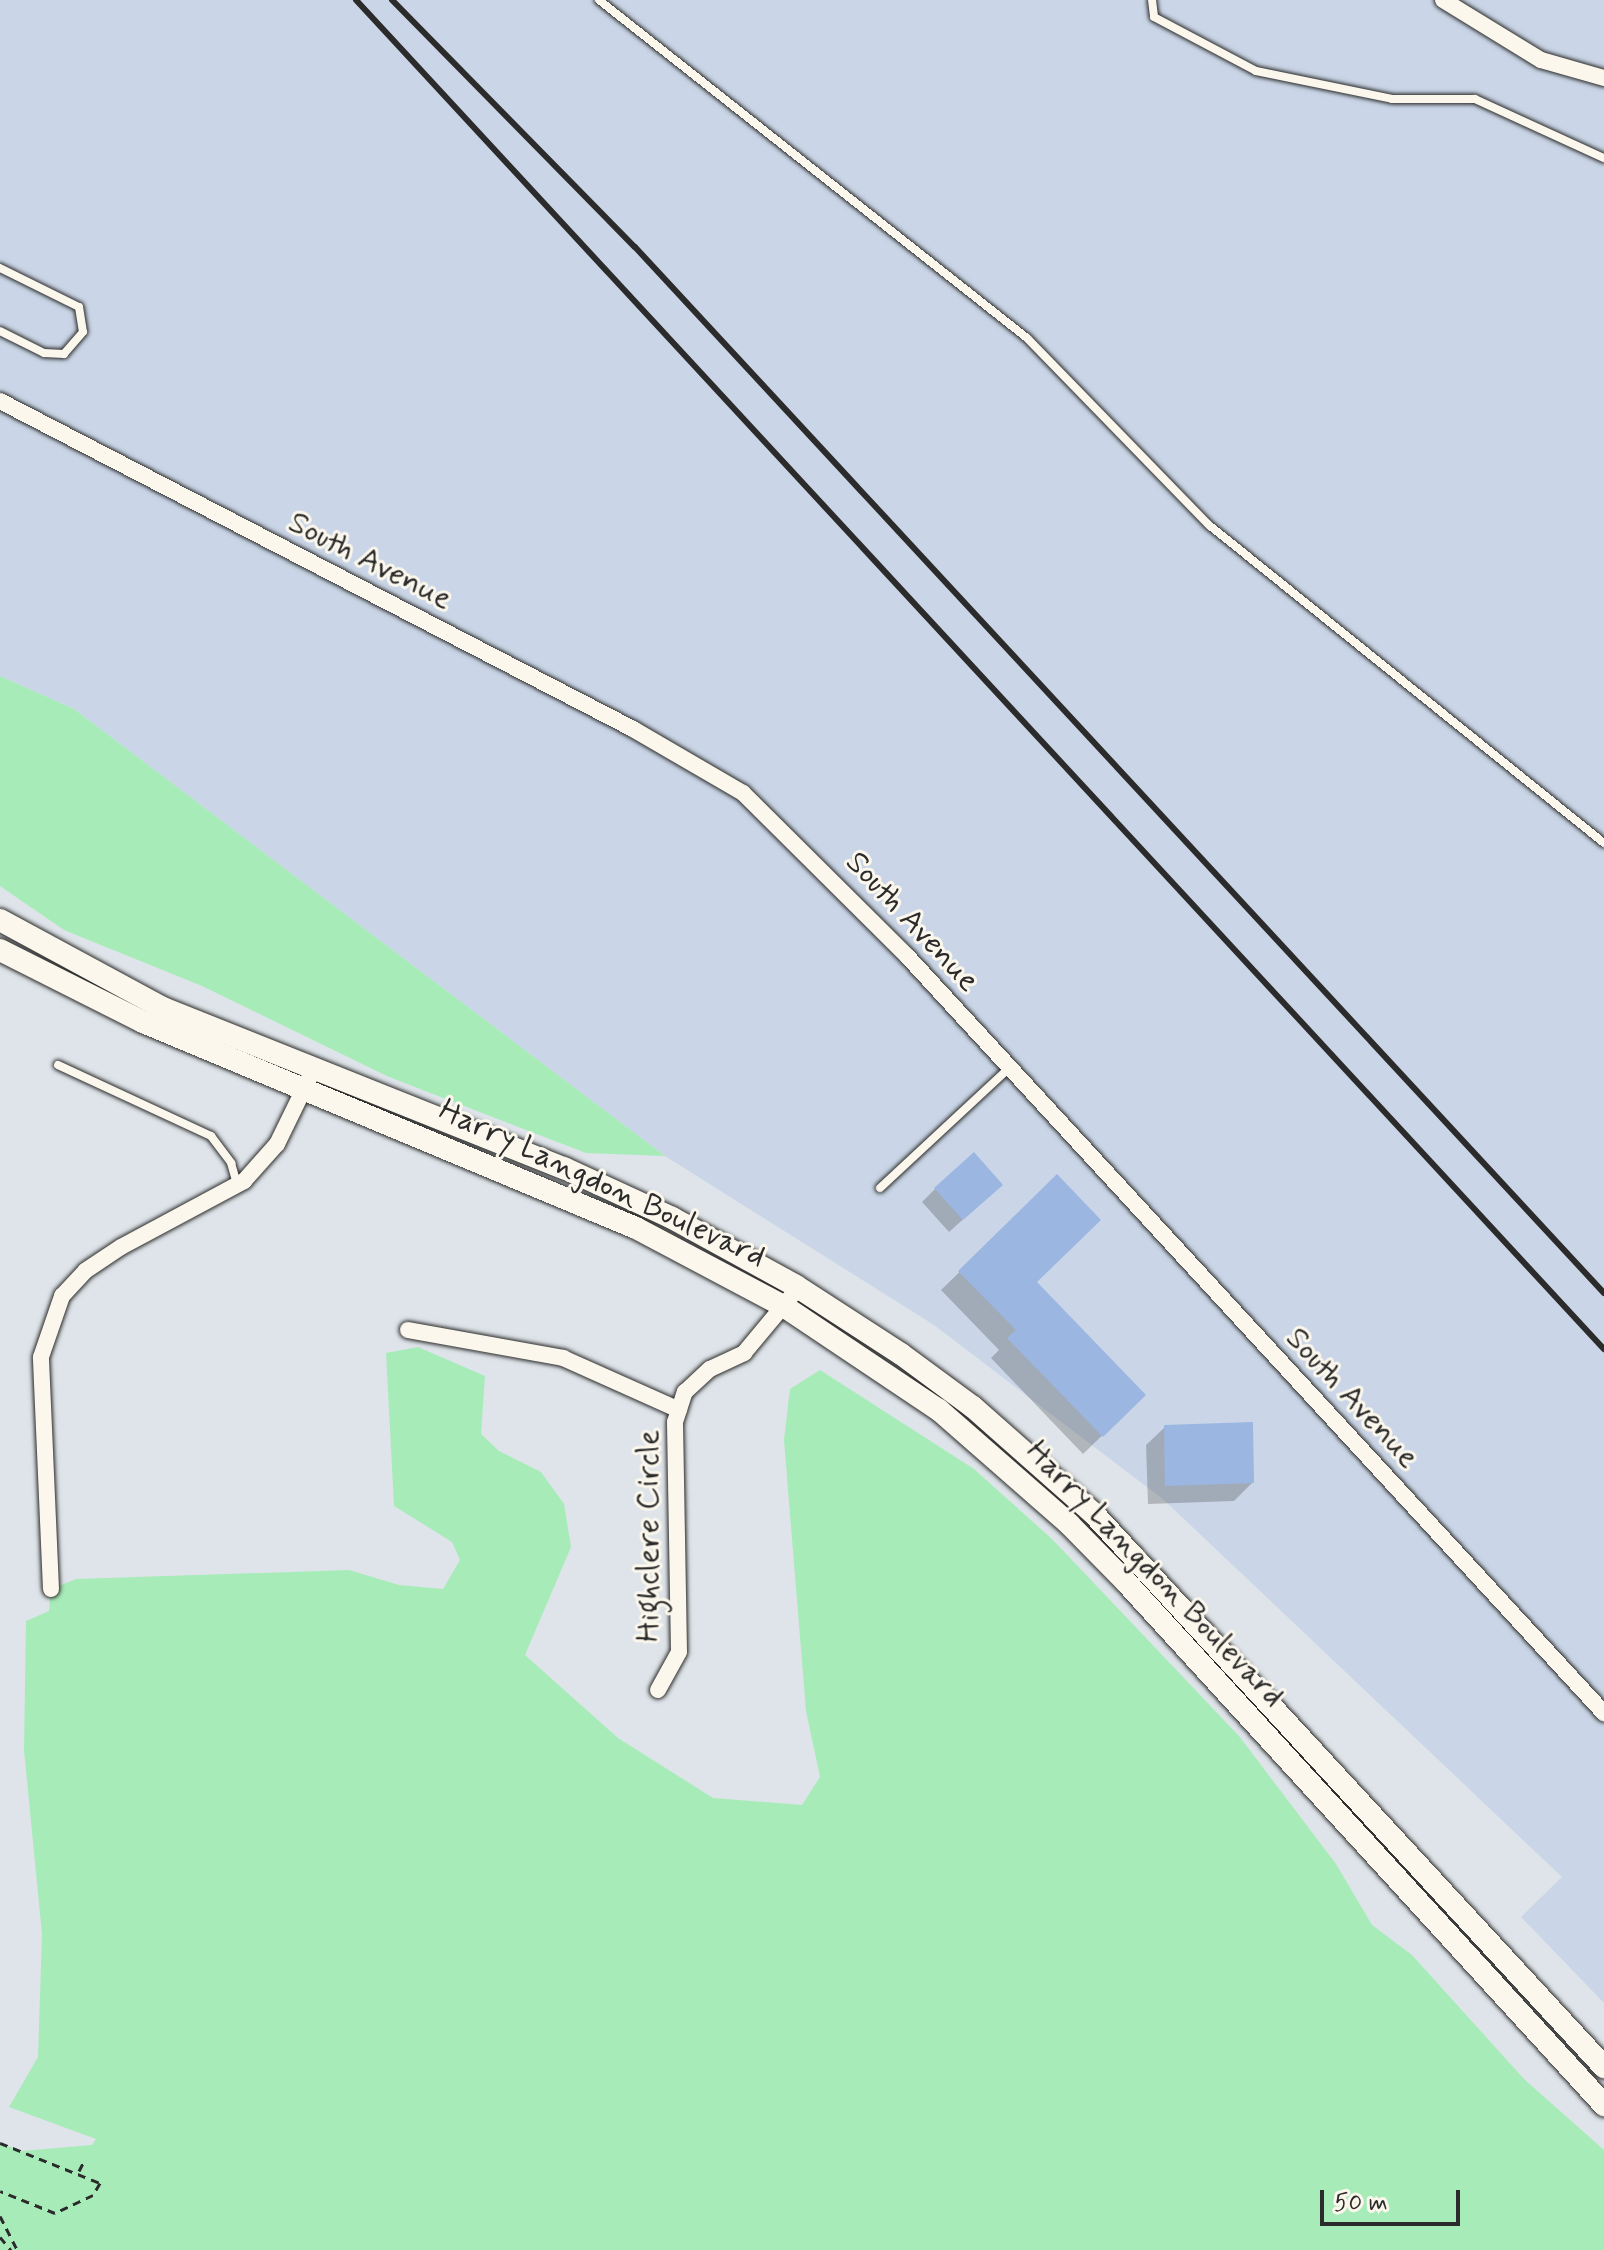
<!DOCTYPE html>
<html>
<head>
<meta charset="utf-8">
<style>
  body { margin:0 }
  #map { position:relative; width:1604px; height:2250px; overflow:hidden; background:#dee4e9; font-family:Mynerve,sans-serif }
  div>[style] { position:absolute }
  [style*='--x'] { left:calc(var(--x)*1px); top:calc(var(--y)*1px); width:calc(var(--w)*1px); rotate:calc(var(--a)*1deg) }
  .built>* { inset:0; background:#cad6e7 }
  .green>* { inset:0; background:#a7ecb8 }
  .shadow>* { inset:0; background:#0003 }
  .building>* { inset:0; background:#9cb6e2 }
  .path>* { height:3px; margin-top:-1.5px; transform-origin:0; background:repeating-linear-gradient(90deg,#2b2b2b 0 8px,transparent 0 14px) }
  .roads { filter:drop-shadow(0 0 2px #2b2b2b) drop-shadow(0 0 2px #2b2b2b) }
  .lane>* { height:8px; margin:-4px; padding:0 4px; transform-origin:4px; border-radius:4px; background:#fbf7ec }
  .street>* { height:16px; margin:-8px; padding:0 8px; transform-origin:8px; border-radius:8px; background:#fbf7ec }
  .secondary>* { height:22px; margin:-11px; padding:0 11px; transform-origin:11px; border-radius:11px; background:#fbf7ec }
  .rail>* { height:6px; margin:-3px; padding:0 3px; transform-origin:3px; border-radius:3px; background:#2b2b2b }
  span { translate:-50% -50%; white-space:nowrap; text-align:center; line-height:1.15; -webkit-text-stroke:6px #fbf7ec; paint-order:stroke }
  .street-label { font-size:32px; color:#2b2b2b }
  .scale { position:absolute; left:1320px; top:2190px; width:140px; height:36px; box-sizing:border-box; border:4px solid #2b2b2b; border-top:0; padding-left:10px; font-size:24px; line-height:28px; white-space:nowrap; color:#2b2b2b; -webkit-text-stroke:6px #fbf7ec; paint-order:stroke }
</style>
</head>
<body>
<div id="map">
  <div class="built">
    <div style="clip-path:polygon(0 0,1604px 0,1604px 2003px,1521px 1917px,1562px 1877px,1164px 1500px,934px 1325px,665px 1156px,74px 709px,0 676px)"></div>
  </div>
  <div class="green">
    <div style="clip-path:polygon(0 676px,74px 709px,665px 1156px,586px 1153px,389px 1077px,202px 986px,64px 930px,0 886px)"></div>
    <div style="clip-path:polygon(418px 1347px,485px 1376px,481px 1434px,499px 1451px,541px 1472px,564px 1504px,571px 1547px,525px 1655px,618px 1738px,713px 1798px,802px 1805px,820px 1777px,806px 1711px,784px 1440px,790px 1389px,820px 1370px,974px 1469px,1053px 1540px,1239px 1736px,1336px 1864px,1372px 1925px,1412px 1955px,1524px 2079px,1604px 2150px,1604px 2250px,0 2250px,0 2143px,22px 2151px,92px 2145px,96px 2139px,9px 2107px,38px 2057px,42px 1934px,24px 1750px,26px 1621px,49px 1611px,51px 1589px,76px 1579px,349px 1570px,399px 1585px,443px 1589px,460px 1560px,452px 1542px,394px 1506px,386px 1353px)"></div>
  </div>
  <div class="shadow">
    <div style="clip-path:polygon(1057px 1177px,1035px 1282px,1144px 1395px,1083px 1454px,991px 1358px,999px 1350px,941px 1290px)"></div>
    <div style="clip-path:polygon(935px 1189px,987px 1198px,949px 1232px,922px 1202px)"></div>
    <div style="clip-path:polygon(1165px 1427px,1252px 1483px,1234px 1501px,1148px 1504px,1146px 1445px)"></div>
  </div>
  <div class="building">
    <div style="clip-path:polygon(974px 1152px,1003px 1185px,963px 1220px,934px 1188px)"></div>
    <div style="clip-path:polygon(1057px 1174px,1101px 1220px,1037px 1282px,1146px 1395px,1103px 1437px,1007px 1338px,1016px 1330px,958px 1271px)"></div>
    <div style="clip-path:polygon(1253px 1422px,1254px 1483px,1165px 1486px,1164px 1425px)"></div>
  </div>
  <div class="path">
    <div style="--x:0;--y:2143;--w:108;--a:21.8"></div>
    <div style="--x:100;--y:2183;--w:14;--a:120"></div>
    <div style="--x:93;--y:2195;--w:42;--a:154.7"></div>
    <div style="--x:55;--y:2213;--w:59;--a:-158.2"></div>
    <div style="--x:79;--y:2171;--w:9;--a:-63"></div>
    <div style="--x:0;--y:2216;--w:38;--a:63"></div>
    <div style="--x:0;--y:2237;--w:17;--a:50"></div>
  </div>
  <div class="roads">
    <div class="lane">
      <div style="--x:599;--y:0;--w:545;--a:38.3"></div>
      <div style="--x:1027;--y:338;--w:261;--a:45.8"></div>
      <div style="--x:1209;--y:525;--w:507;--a:38.84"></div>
      <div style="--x:1152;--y:0;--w:17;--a:83"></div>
      <div style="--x:1154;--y:17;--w:115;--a:27.9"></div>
      <div style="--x:1256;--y:71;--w:139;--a:11.6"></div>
      <div style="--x:1392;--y:99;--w:83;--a:0"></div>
      <div style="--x:1475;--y:99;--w:142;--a:24.6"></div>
      <div style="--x:0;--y:268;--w:88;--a:26.3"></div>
      <div style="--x:79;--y:307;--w:25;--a:81"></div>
      <div style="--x:83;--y:332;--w:29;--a:131"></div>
      <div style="--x:64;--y:354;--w:20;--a:-177"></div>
      <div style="--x:44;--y:353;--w:49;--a:-153.4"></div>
      <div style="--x:58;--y:1065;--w:169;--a:24.9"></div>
      <div style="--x:211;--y:1136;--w:34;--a:53"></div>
      <div style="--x:231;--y:1163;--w:22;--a:74"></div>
      <div style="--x:880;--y:1188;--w:176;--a:-42.9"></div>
    </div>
    <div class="street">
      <div style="--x:1443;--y:0;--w:115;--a:31.5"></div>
      <div style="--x:1541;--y:60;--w:66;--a:15.9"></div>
      <div style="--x:0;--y:401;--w:713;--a:27.39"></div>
      <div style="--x:633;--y:729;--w:127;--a:30.2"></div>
      <div style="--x:743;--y:793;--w:233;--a:44.8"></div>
      <div style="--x:908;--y:957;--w:1028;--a:47.37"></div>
      <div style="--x:408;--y:1330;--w:158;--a:10.2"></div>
      <div style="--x:563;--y:1358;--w:127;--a:24.1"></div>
      <div style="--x:51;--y:1589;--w:232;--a:-92.5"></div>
      <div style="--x:41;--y:1357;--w:65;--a:-71"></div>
      <div style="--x:62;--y:1296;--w:34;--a:-47"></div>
      <div style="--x:85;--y:1271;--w:43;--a:-33.7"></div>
      <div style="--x:121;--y:1247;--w:140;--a:-28.2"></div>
      <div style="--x:244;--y:1181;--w:50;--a:-48.3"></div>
      <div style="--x:277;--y:1144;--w:85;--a:-64"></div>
      <div style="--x:658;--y:1690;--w:43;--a:-61.1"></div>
      <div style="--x:679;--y:1652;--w:230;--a:-91"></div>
      <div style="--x:675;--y:1422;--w:32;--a:-72"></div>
      <div style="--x:685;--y:1392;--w:34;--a:-43"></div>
      <div style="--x:710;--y:1369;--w:38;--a:-25"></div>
      <div style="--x:744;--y:1353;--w:86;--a:-50.2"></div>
    </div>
    <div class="secondary">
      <div style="--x:0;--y:920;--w:185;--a:28.4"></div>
      <div style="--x:163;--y:1008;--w:432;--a:21.8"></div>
      <div style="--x:564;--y:1168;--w:119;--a:24.8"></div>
      <div style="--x:672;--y:1218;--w:141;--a:28.7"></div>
      <div style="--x:796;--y:1286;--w:125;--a:32.9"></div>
      <div style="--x:901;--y:1354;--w:89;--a:36.4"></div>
      <div style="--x:973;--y:1407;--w:160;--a:41.5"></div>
      <div style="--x:1093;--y:1513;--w:754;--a:47.31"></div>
      <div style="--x:0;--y:950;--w:160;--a:26.7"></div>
      <div style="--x:143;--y:1022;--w:534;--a:22.68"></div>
      <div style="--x:636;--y:1228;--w:169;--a:27.9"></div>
      <div style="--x:785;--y:1307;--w:185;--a:33.8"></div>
      <div style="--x:939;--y:1410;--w:173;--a:41.2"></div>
      <div style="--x:1069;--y:1524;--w:81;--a:45.5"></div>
      <div style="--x:1126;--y:1582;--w:709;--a:47.57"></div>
    </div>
  </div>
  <div class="rail">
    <div style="--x:356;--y:0;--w:1838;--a:47.23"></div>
    <div style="--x:392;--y:0;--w:346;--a:45.5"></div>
    <div style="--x:635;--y:247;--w:1426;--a:47.19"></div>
  </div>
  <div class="street-label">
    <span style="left:370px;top:561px;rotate:27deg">South Avenue</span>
    <span style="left:912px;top:922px;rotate:47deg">South Avenue</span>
    <span style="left:602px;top:1184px;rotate:25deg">Harry Langdon Boulevard</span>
    <span style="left:1352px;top:1398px;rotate:47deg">South Avenue</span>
    <span style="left:649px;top:1536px;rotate:-90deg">Highclere Circle</span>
    <span style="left:1155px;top:1574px;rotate:46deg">Harry Langdon Boulevard</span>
  </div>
  <div class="scale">50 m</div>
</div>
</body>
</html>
